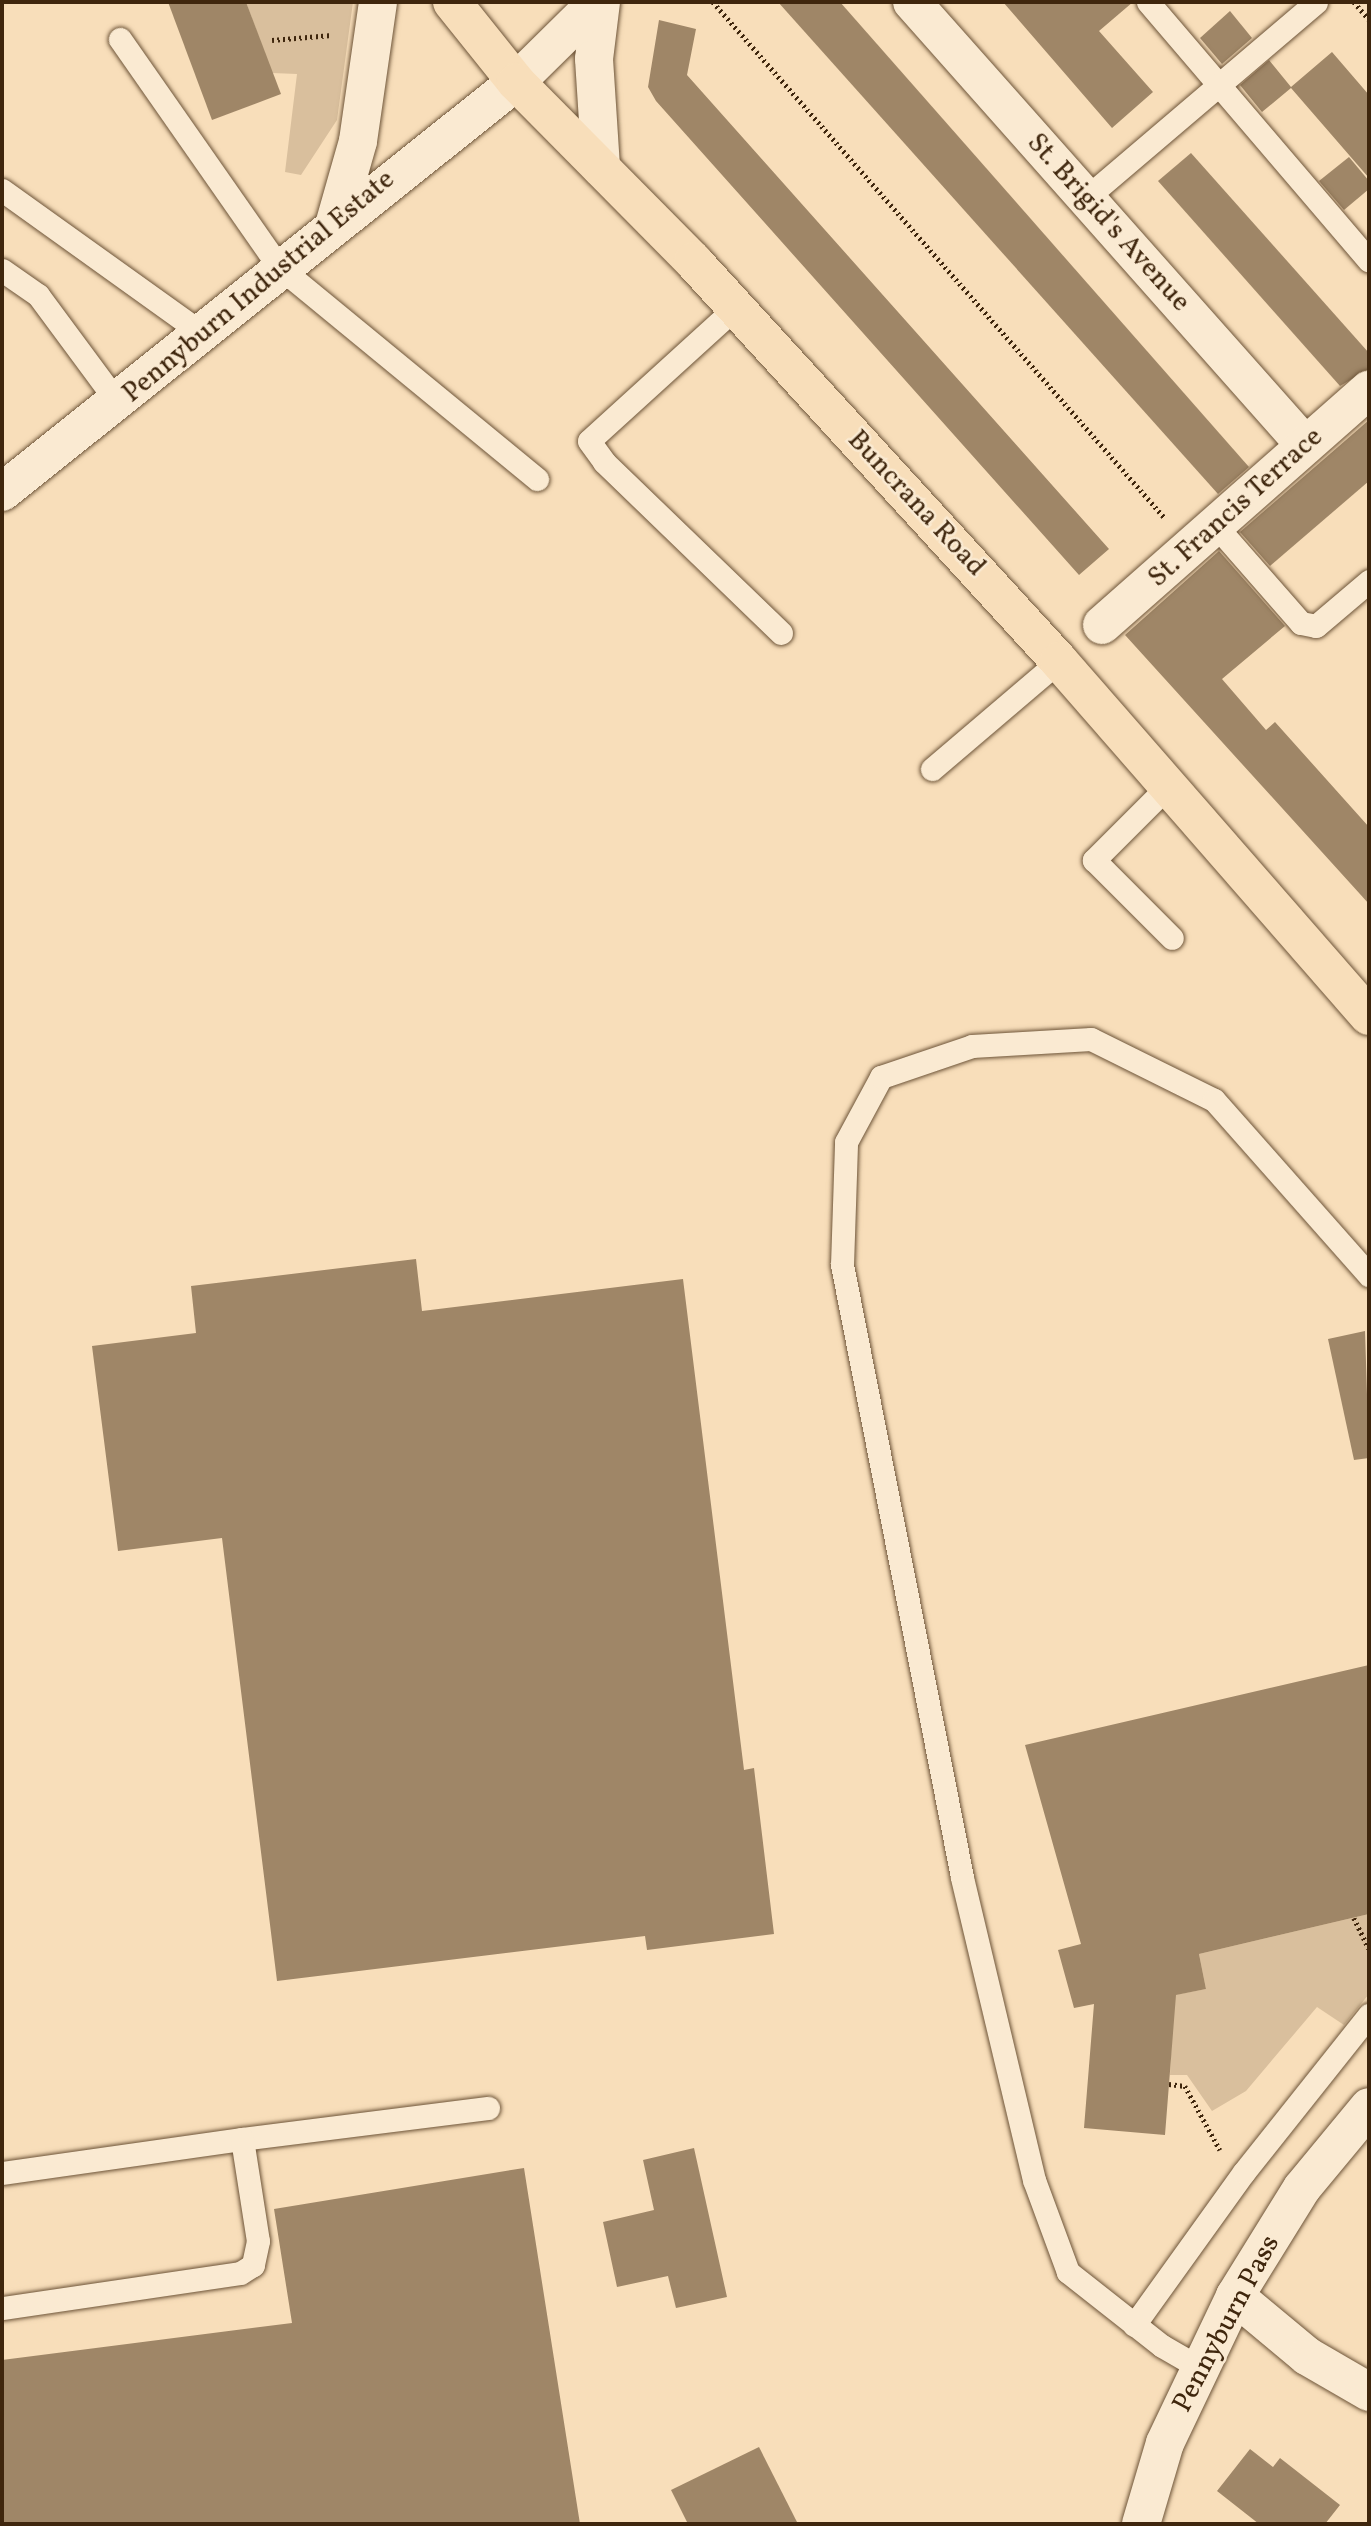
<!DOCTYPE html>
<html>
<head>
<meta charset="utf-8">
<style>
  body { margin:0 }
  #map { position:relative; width:1371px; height:2526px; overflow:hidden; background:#f8deba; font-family:Vollkorn,serif }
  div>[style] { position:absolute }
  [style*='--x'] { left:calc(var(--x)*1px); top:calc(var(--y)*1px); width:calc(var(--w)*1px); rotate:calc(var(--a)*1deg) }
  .green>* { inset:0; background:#d9bf9d }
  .building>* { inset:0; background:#9f8667 }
  .path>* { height:4.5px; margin-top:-2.25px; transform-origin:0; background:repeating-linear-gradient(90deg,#3f260d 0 2px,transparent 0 5.5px) }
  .roads { filter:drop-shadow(0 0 2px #6d5438) drop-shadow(0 0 2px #6d5438) }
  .lane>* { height:23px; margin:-11.5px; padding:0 11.5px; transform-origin:11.5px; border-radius:11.5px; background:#faead2 }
  .street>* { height:38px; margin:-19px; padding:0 19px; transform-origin:19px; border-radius:19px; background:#faead2 }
  .secondary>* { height:38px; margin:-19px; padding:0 19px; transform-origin:19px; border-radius:19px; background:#faead2 }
  .highway>* { height:38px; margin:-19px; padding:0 19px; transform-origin:19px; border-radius:19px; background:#f8deba }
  span { translate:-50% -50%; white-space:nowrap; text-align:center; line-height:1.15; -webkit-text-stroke:5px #faead2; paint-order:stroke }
  .street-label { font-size:28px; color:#3f260d }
  .frame { position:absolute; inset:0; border:4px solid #3f260d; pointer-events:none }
</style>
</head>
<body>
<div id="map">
  <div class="green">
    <div style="clip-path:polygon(246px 2px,353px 2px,337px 120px,301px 175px,285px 172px,297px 74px,272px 73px)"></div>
    <div style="clip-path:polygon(1369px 1914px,1369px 1994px,1344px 2025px,1317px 2007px,1246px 2091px,1212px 2111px,1187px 2075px,1170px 2075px,1174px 1995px,1206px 1989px,1199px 1954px)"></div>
  </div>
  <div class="building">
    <div style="clip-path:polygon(168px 2px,246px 2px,281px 94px,212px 120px)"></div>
    <div style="clip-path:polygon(778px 2px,840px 2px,1249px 467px,1218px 494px)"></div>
    <div style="clip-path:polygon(1003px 2px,1133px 2px,1099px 31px,1153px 92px,1112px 128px)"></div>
    <div style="clip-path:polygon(1230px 11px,1252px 38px,1222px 64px,1200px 38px)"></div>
    <div style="clip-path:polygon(659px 20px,696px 29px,687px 75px,1109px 549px,1079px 575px,656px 101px,648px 87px)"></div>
    <div style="clip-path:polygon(1332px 52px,1369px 95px,1369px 178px,1291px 88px,1262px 112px,1240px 85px,1269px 60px,1291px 87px)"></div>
    <div style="clip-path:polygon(1191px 153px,1369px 353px,1369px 369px,1340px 386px,1158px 181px)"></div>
    <div style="clip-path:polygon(1349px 157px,1369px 181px,1369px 189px,1344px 210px,1319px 181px)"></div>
    <div style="clip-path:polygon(1369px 420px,1369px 481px,1270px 566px,1240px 532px)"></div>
    <div style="clip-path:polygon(1219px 551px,1285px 626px,1222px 679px,1266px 730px,1275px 722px,1369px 827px,1369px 904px,1125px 635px)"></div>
    <div style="clip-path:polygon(416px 1259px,422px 1311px,683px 1279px,744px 1770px,754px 1768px,774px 1934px,647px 1950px,645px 1936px,277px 1981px,222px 1538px,118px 1551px,92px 1346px,196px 1333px,191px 1286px)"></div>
    <div style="clip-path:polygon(1365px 1331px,1369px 1458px,1354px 1460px,1328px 1339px)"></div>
    <div style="clip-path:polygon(1369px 1665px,1369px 1914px,1199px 1954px,1206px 1989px,1176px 1995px,1165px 2135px,1084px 2128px,1094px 2004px,1074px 2008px,1058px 1950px,1081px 1944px,1025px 1745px)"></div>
    <div style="clip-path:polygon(694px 2148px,727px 2297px,676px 2308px,668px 2276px,617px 2287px,603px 2222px,654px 2210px,643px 2160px)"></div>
    <div style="clip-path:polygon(524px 2168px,580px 2524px,2px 2524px,2px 2360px,292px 2323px,274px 2209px)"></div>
    <div style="clip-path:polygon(759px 2447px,798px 2524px,688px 2524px,671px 2490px)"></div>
    <div style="clip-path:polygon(1250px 2449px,1273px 2467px,1280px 2458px,1340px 2505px,1325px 2524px,1259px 2524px,1217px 2491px)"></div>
  </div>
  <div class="path">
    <div style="--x:713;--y:2;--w:685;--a:48.79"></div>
    <div style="--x:1354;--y:2;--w:23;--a:49"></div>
    <div style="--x:272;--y:40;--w:60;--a:-4.8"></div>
    <div style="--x:1354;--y:1918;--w:34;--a:64"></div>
    <div style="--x:1169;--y:2084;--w:16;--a:7"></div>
    <div style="--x:1185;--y:2086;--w:73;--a:61.3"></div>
  </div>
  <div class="roads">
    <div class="lane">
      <div style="--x:1148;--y:2;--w:340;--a:49.5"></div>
      <div style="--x:120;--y:39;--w:278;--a:55.1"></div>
      <div style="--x:279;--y:267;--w:334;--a:39.4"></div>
      <div style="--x:2;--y:190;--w:244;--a:35.6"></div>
      <div style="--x:1086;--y:198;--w:302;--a:-40.4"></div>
      <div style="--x:2;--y:270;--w:44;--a:34.8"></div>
      <div style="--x:38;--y:295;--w:134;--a:53.5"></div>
      <div style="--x:735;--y:308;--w:197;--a:137.7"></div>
      <div style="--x:589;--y:441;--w:26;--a:54"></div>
      <div style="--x:604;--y:462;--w:246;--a:44"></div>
      <div style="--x:1216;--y:526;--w:129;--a:48.8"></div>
      <div style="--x:1301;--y:623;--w:15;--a:11"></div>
      <div style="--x:1316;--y:626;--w:70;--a:-40.3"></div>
      <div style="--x:932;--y:769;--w:167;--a:-40.4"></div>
      <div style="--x:1168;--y:786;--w:105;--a:135"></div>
      <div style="--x:1094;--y:860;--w:110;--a:45"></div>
      <div style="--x:242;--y:2139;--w:248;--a:-7.2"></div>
      <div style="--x:2;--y:2173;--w:242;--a:-8.1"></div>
      <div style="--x:242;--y:2139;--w:103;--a:81.1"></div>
      <div style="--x:258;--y:2241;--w:25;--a:102"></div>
      <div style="--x:253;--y:2265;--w:15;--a:148"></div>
      <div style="--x:240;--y:2273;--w:241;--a:171.6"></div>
      <div style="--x:1134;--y:2325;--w:188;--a:-54.3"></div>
      <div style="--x:1244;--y:2172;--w:201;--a:-51.5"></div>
      <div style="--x:1202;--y:2369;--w:46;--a:-150.1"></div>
      <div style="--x:1162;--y:2346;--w:120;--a:-141.8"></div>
      <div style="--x:1068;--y:2272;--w:98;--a:-110.3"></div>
      <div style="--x:1034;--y:2180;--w:311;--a:-103.4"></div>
      <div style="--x:962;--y:1877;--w:624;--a:-101.09"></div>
      <div style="--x:842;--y:1265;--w:123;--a:-88.1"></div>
      <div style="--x:846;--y:1142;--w:74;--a:-61.7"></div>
      <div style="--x:881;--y:1077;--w:96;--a:-18.8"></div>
      <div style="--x:972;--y:1046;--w:119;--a:-3.4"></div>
      <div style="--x:1091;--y:1039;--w:137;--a:26.4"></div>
      <div style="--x:1214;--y:1100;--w:234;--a:48.5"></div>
    </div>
    <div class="street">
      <div style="--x:912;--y:2;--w:592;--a:48.42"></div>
      <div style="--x:1102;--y:625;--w:356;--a:-41.4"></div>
      <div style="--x:1235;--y:2296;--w:94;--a:39.8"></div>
      <div style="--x:1307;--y:2356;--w:72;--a:30.1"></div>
    </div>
    <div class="secondary">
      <div style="--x:601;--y:2;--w:57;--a:97"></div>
      <div style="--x:594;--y:59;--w:109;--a:86.3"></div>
      <div style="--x:335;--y:222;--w:84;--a:-74.1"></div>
      <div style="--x:358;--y:141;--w:140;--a:-81.8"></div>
      <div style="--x:2;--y:492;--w:657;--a:-38.58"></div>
      <div style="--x:516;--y:82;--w:114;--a:-44.6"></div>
      <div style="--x:1141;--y:2524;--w:84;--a:-73.5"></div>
      <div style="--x:1165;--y:2443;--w:163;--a:-64.5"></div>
      <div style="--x:1235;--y:2296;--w:127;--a:-58.2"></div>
      <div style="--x:1302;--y:2188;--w:105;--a:-50.4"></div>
    </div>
    <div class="highway">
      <div style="--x:452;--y:2;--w:102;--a:51.3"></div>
      <div style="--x:516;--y:82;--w:252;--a:45.3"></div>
      <div style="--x:693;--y:261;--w:542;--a:47.54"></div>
      <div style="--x:1059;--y:661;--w:471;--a:48.9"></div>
    </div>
  </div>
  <div class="street-label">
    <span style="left:1108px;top:223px;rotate:48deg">St. Brigid's Avenue</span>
    <span style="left:259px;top:287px;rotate:-40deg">Pennyburn Industrial Estate</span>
    <span style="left:916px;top:504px;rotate:47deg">Buncrana Road</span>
    <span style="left:1236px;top:508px;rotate:-42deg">St. Francis Terrace</span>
    <span style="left:1227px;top:2324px;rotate:-62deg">Pennyburn Pass</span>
  </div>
  <div class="frame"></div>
</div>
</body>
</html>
